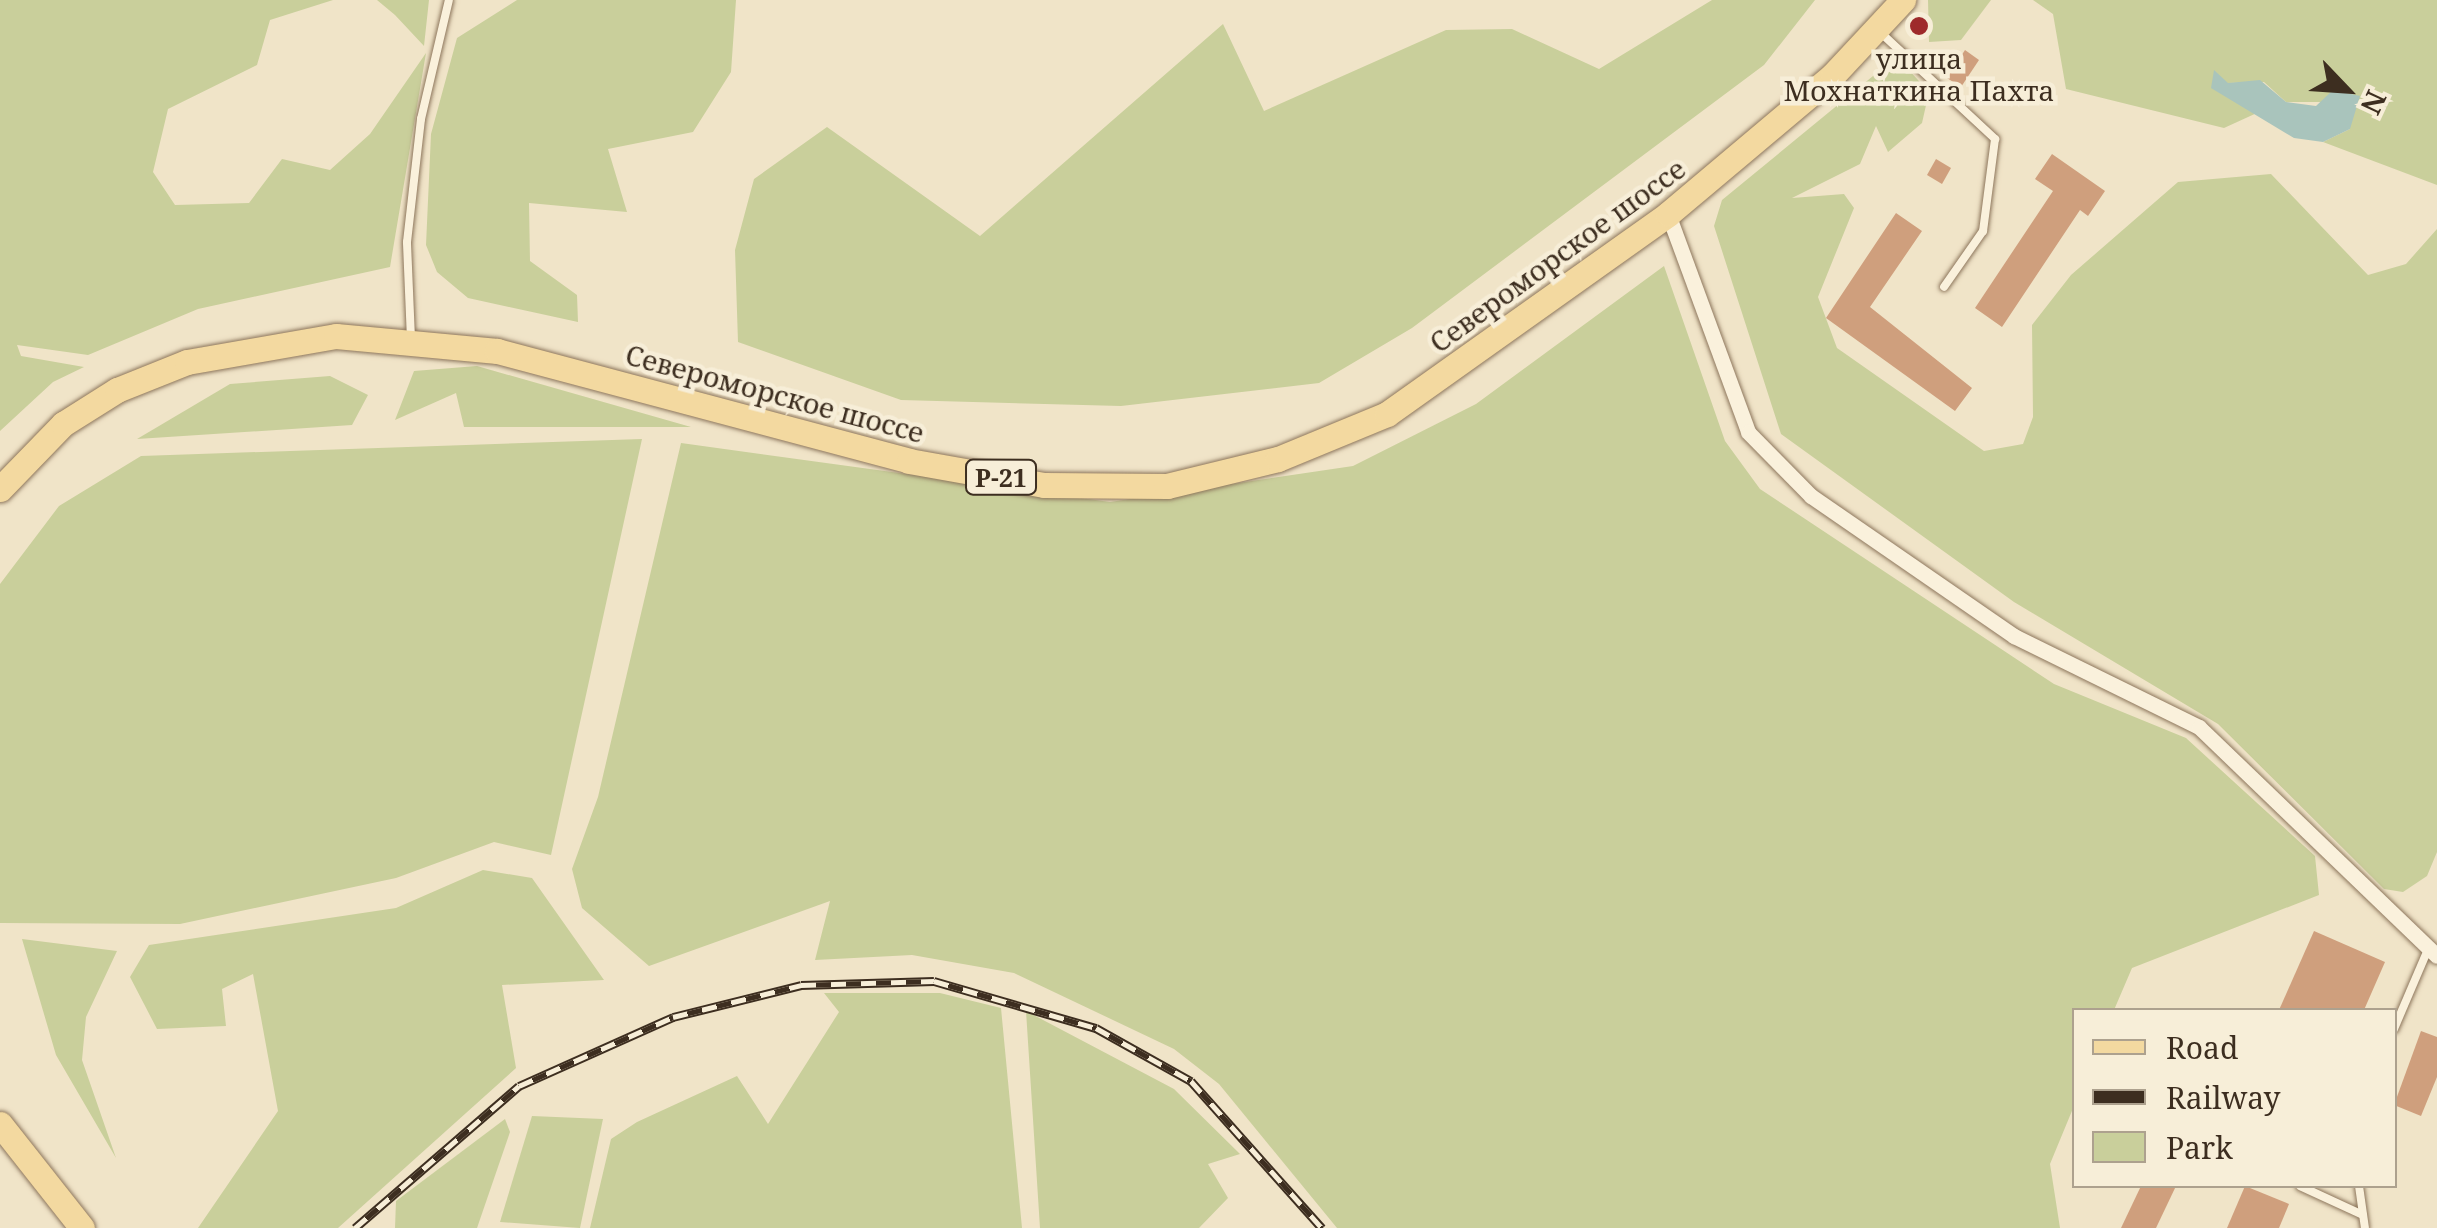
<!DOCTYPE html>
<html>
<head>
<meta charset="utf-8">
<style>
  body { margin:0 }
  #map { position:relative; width:2437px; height:1228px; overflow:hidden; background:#f0e4c8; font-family:"Noto Serif",serif }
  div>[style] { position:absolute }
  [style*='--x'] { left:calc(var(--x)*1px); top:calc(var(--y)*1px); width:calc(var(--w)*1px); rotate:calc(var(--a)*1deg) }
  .green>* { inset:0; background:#c9cf9b }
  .water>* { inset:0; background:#a9c4bc }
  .building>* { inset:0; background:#cf9f7d }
  .roads { filter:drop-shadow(0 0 2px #8d765c) drop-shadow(0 0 2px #8d765c) }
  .service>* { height:8px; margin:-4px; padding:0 4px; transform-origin:4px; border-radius:4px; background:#faf1dc }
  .minor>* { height:15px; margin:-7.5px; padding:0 7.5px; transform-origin:7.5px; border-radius:7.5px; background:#faf1dc }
  .primary>* { height:25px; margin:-12.5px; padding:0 12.5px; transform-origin:12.5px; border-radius:12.5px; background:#f3d9a0 }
  .rail>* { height:9px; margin-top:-4.5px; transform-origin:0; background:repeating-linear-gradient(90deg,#f7eed8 0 15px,#3d2e20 0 30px); box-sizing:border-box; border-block:2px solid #3d2e20 }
  .dots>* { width:28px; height:28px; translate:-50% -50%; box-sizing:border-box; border:5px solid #f7eed8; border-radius:50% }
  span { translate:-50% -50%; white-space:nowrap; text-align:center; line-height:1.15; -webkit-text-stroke:9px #f7eed8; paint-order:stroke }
  .shield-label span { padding:2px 8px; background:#f7eed8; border:2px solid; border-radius:8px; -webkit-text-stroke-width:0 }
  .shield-label { font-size:25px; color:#3d2e20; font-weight:700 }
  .poi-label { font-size:28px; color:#3d2e20 }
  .street-label { font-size:28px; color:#3d2e20 }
  .legend { position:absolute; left:2072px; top:1008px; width:325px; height:180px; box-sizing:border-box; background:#f7eed8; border:2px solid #ada18e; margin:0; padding:12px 18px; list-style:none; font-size:30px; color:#3d2e20 }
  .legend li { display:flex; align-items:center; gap:20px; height:50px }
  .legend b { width:50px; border:2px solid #ada18e }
  .north { position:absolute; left:2297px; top:40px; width:100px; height:100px; -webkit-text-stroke:8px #f7eed8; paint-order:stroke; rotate:115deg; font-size:28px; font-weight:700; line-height:40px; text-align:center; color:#3d2e20 }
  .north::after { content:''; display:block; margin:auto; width:35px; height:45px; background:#3d2e20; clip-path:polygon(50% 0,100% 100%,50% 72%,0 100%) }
</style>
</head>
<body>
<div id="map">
  <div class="green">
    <div style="clip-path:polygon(0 0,333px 0,270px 20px,257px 65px,168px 109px,153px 172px,175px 205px,249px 203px,282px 159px,330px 170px,370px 134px,426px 53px,390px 267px,198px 309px,88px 355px,17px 345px,21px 356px,84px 367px,53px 382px,0 431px)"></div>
    <div style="clip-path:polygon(377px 0,429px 0,424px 46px,395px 15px)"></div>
    <div style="clip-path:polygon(517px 0,736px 0,731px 72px,693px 132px,608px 149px,627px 212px,529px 203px,530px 261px,577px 295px,578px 322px,468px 298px,437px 272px,426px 245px,431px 134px,457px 38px)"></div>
    <div style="clip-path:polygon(1712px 0,1815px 0,1764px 65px,1412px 328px,1319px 383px,1121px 406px,901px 400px,738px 342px,735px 250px,754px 179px,827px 127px,980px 236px,1223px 24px,1264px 111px,1446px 30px,1512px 29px,1599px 69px)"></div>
    <div style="clip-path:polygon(1991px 0,1961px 40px,1929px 42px,1928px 0)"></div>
    <div style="clip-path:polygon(2033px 0,2437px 0,2437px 185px,2323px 142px,2350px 129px,2329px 102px,2286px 102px,2264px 82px,2228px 83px,2259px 112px,2224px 128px,2066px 89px,2053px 14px)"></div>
    <div style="clip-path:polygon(1884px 67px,1907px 68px,1929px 92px,1922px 123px,1888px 152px,1876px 126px,1860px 164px,1792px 198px,1844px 194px,1854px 208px,1818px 297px,1837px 348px,1984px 451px,2023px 444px,2033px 417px,2032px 325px,2071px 275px,2178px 182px,2271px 174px,2368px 275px,2406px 264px,2437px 229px,2437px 852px,2427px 876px,2403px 892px,2384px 889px,2218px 724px,2014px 602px,1781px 434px,1714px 226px,1722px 200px)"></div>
    <div style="clip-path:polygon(1664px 266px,1725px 441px,1760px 489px,2054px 684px,2186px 738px,2315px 856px,2319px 895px,2132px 968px,2114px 1010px,2074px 1010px,2074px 1106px,2050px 1164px,2060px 1228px,1337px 1228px,1219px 1084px,1174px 1049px,1014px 973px,912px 955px,815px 960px,830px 901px,649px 966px,582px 908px,572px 869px,598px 797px,681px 443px,1110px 502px,1353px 466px,1476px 404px)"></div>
    <div style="clip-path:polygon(477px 366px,691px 427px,464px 427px,456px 393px,395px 420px,414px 371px)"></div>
    <div style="clip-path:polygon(330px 376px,368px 395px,352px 425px,137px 439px,230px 384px)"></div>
    <div style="clip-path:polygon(642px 439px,551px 855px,494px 842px,396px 878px,180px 924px,0 923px,0 584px,59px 506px,141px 456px)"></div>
    <div style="clip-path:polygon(483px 870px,532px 878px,604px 980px,502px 985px,516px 1068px,338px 1228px,198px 1228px,278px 1111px,253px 974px,222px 989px,226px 1026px,157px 1029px,130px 977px,149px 945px,396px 908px)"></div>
    <div style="clip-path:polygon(22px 939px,117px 951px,86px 1017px,82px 1060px,116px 1158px,56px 1055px)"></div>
    <div style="clip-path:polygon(824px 993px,940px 993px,1001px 1008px,1022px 1228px,590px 1228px,611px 1139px,637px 1122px,737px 1076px,768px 1124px,839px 1012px)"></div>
    <div style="clip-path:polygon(1026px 1011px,1174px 1089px,1240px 1154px,1208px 1164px,1228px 1198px,1199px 1228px,1040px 1228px)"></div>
    <div style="clip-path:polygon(532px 1116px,603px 1119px,580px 1228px,500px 1222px)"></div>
    <div style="clip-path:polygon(505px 1119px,510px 1132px,477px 1228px,395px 1228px,396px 1201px)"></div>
  </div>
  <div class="water">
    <div style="clip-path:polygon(2214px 70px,2228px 83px,2260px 80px,2286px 102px,2316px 106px,2333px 90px,2360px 96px,2350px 129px,2323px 142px,2294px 138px,2211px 88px)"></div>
  </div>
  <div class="building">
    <div style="clip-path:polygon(1965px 50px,1979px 60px,1961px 87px,1947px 78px)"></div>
    <div style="clip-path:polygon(2052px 154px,2105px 191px,2088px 216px,2080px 210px,2002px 327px,1975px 308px,2053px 191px,2035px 179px)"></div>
    <div style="clip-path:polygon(1936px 159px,1951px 168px,1942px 184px,1927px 175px)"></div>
    <div style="clip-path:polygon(1896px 213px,1922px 231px,1870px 307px,1972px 388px,1955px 411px,1826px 318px)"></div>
    <div style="clip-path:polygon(2314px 931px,2385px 962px,2364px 1010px,2279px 1010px)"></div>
    <div style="clip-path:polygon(2421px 1031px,2437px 1037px,2437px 1077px,2421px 1116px,2394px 1105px)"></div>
    <div style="clip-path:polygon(2141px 1186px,2176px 1186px,2156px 1228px,2121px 1228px)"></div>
    <div style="clip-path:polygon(2245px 1186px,2289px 1204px,2279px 1228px,2227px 1228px)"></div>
  </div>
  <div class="roads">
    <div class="service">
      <div style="--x:1881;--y:33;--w:156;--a:42.9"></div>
      <div style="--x:1995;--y:139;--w:93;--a:97.4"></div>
      <div style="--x:1983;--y:231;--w:68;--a:124.9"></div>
      <div style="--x:411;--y:339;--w:97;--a:-92.4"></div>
      <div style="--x:407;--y:242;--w:124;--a:-83.5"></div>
      <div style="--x:421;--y:119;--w:122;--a:-76.8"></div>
      <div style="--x:2394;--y:1029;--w:89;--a:-66.9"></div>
      <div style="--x:2300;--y:1186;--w:69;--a:24.7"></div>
      <div style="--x:2359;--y:1186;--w:42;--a:81.9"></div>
    </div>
    <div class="minor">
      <div style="--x:1668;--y:214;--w:232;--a:69.8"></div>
      <div style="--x:1748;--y:432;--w:90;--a:45.5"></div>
      <div style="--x:1811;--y:496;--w:247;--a:34.6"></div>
      <div style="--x:2014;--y:636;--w:206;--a:26.2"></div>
      <div style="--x:2199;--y:727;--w:330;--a:43.9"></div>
    </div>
    <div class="primary">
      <div style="--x:0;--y:489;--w:91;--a:-45.9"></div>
      <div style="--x:63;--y:424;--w:64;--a:-32.2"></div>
      <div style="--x:117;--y:390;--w:75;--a:-21.8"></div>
      <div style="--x:187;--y:362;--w:151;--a:-9.9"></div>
      <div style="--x:336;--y:336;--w:162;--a:5.3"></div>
      <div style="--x:497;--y:351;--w:426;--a:14.9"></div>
      <div style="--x:909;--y:461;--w:137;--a:10.1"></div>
      <div style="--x:1044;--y:485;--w:123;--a:0.5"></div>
      <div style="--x:1167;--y:486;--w:114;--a:-13.7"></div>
      <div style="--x:1278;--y:459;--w:118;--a:-22.4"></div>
      <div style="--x:1387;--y:414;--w:345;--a:-35.4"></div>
      <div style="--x:1668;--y:214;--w:216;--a:-40.1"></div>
      <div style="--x:1833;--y:75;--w:103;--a:-47"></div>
      <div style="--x:0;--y:1124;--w:132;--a:51.7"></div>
    </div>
  </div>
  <div class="rail">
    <div style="--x:355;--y:1228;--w:217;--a:-40.9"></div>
    <div style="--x:519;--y:1086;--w:169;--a:-24.1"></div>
    <div style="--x:673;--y:1017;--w:132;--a:-14"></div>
    <div style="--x:801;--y:985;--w:133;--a:-1.7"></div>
    <div style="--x:934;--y:981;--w:169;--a:16.2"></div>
    <div style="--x:1096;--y:1028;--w:109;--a:29.2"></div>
    <div style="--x:1191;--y:1081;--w:197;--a:48.3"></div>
  </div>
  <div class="dots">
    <div style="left:1919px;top:26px;background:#9e2a2b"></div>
  </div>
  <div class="shield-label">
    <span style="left:1001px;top:477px">Р-21</span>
  </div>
  <div class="poi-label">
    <span style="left:1919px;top:74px">улица<br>Мохнаткина Пахта</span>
  </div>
  <div class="street-label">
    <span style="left:1557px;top:255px;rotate:-36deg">Североморское шоссе</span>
    <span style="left:775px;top:393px;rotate:15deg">Североморское шоссе</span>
  </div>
  <ul class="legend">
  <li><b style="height:12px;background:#f3d9a0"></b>Road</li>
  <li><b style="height:12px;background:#3d2e20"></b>Railway</li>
  <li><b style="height:28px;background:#c9cf9b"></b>Park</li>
  </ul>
  <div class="north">N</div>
</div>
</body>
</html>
